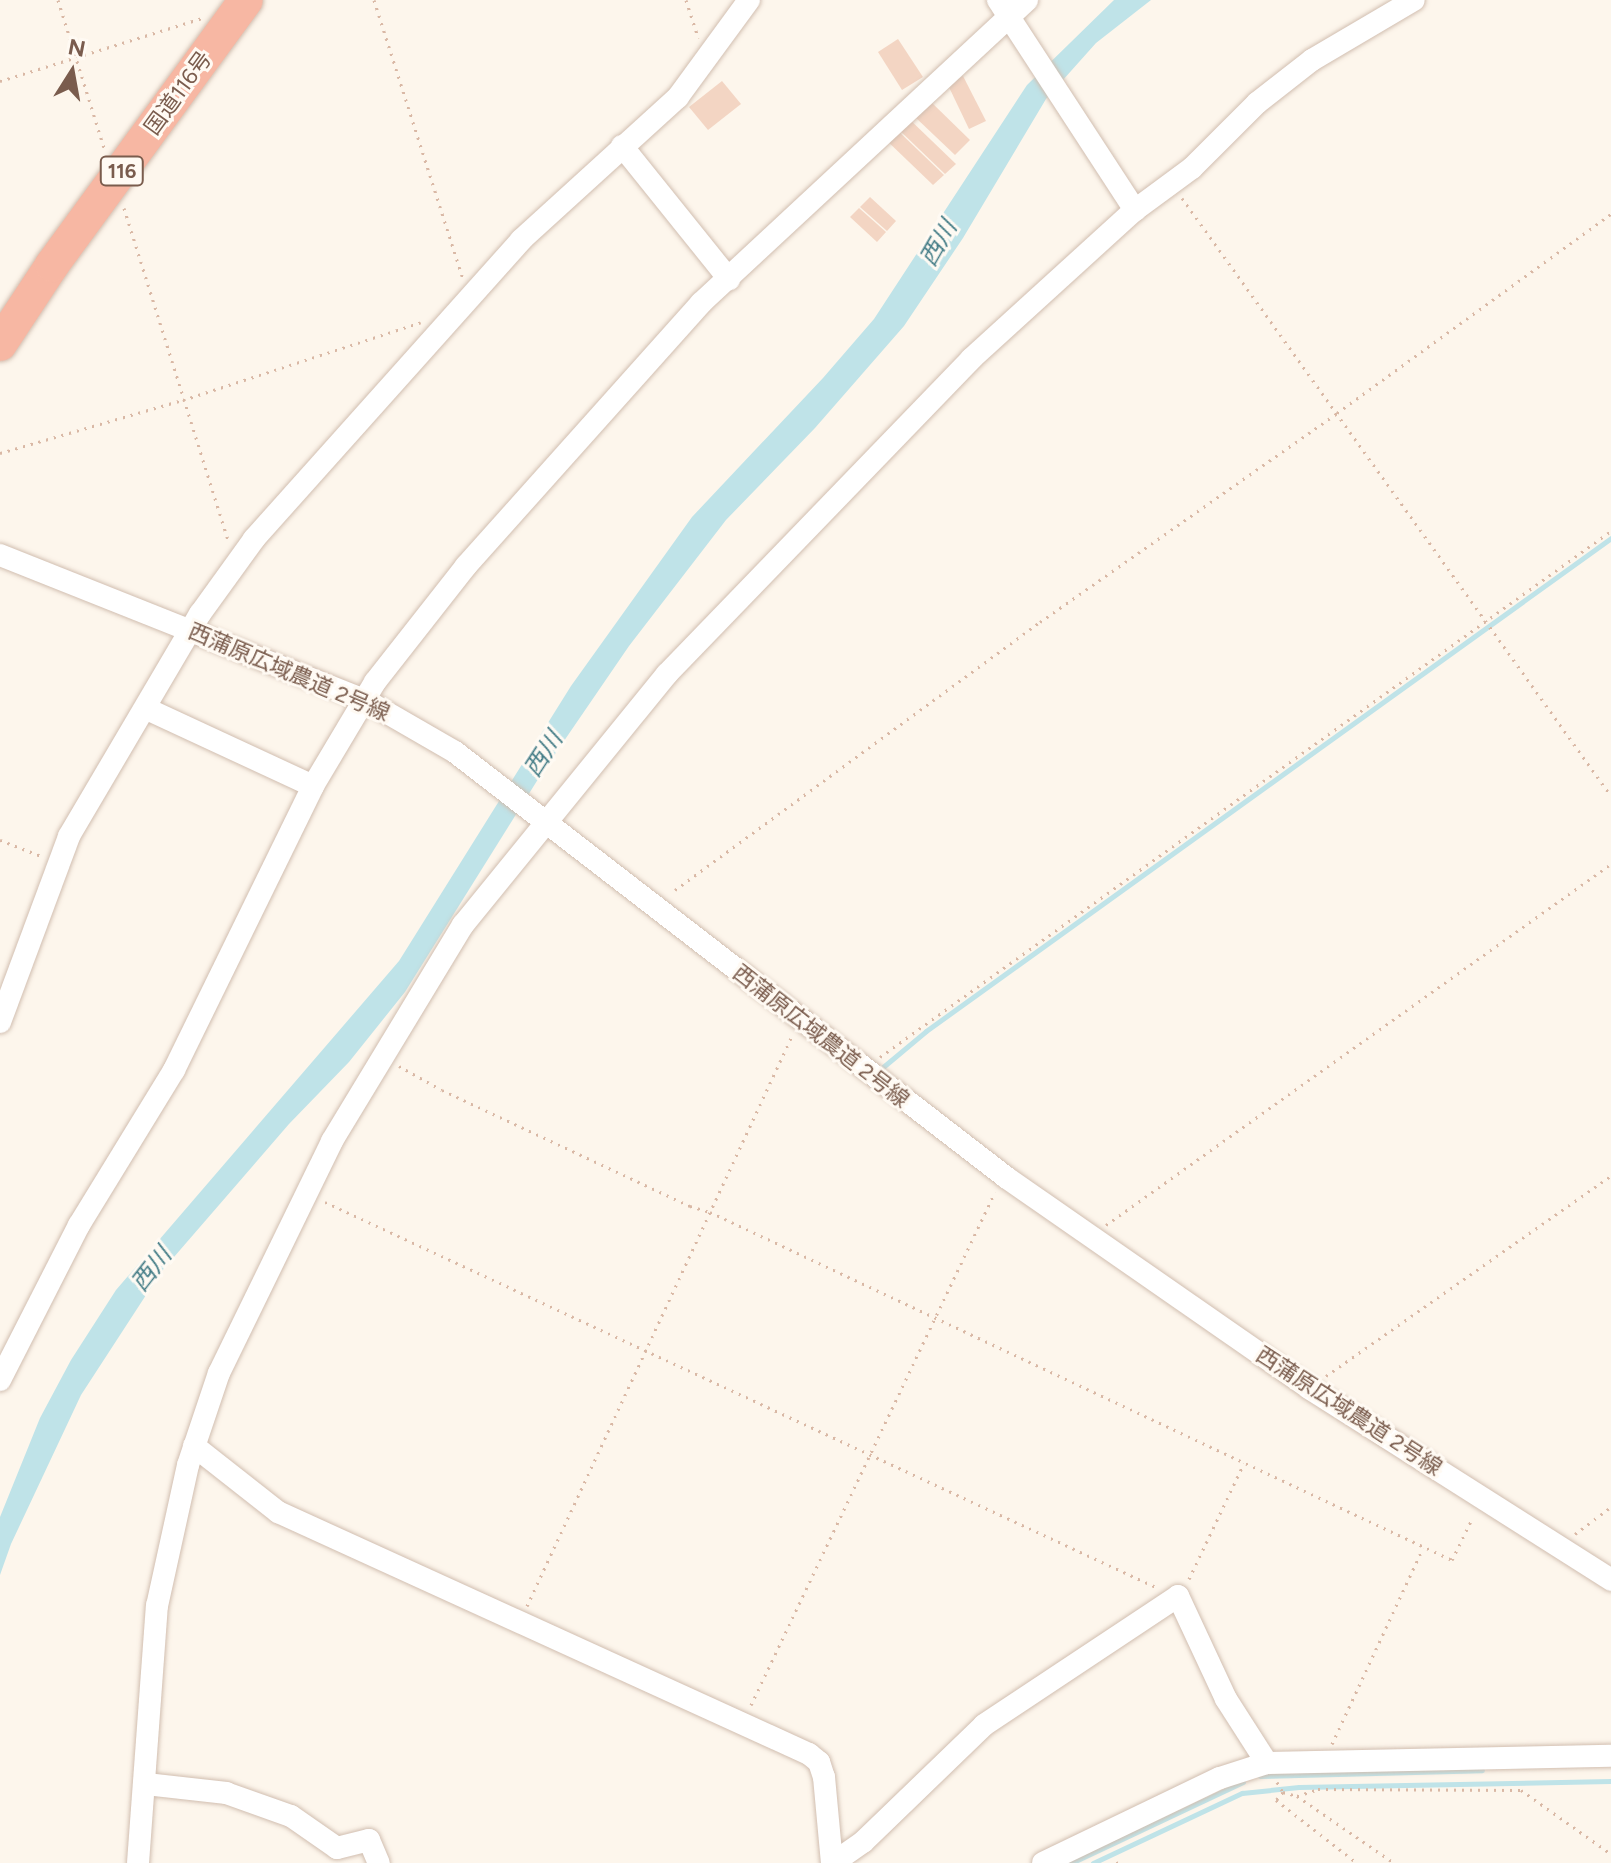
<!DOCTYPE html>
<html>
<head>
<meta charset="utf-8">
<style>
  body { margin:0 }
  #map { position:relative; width:1611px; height:1863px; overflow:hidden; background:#fdf6ec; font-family:Figtree,"Noto Sans JP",sans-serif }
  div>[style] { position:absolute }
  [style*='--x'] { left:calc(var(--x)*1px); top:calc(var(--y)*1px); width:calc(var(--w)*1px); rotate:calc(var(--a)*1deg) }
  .water>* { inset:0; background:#bfe3e8 }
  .stream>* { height:5px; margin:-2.5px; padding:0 2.5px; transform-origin:2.5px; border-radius:2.5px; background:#bfe3e8 }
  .building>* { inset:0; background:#f3d5c3 }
  .path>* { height:3px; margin-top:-1.5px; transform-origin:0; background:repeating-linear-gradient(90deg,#d9b8a5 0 2px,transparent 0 8px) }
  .roads { filter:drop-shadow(0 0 2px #d1beb0) drop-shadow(0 0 2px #d1beb0) }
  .minor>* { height:22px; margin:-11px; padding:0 11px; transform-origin:11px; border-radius:11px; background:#fff }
  .highway>* { height:34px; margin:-17px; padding:0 17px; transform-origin:17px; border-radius:17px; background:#f7b7a3 }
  span { translate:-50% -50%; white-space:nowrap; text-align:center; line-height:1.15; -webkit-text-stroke:6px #fffaf3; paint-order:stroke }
  .shield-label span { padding:2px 6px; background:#fffaf3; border:2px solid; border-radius:6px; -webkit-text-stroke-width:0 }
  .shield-label { font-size:20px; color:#7a5c4d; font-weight:700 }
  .street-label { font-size:22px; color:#7a5c4d }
  .water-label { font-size:24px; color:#437c86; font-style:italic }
  .north { position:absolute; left:32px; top:32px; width:80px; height:80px; -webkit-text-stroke:6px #fffaf3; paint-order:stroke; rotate:11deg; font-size:22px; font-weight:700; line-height:32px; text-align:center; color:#7a5c4d }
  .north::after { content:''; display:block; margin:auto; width:28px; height:36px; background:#7a5c4d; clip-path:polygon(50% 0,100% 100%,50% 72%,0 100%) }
</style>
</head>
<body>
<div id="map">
  <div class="water">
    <div style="clip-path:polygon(1114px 0,1151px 0,1096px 43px,1046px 99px,963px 238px,904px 326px,815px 428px,726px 520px,629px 646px,540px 776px,405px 992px,349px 1062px,289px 1124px,161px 1272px,81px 1395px,11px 1544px,0 1575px,0 1517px,40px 1418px,71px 1360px,116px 1290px,399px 961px,571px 686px,692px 517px,823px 378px,874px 319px,1027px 85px)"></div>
  </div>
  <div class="stream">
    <div style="--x:883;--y:1067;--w:56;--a:-39.9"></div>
    <div style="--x:926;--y:1031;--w:844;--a:-35.74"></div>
    <div style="--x:1260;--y:1776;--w:222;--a:-1.5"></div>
    <div style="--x:1071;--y:1863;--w:190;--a:-25.2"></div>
    <div style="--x:1093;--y:1863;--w:165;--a:-25.2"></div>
    <div style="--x:1242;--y:1793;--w:57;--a:-6"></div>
    <div style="--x:1299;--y:1787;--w:312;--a:-1.1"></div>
  </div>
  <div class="building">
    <div style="clip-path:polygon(898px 39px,923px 77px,902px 90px,878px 52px)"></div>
    <div style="clip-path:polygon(963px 76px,986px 121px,969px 129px,947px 83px)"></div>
    <div style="clip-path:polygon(722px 81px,741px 104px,708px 130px,689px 107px)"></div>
    <div style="clip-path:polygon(930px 101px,970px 140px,955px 155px,915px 117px)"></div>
    <div style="clip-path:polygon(905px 115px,956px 164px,945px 174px,895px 126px)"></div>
    <div style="clip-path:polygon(893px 126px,944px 175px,933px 185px,883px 137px)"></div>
    <div style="clip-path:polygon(870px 197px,896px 221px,887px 231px,860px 207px)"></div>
    <div style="clip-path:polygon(859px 208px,886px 232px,877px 242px,850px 217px)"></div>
  </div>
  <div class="path">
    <div style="--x:58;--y:0;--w:158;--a:72.7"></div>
    <div style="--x:374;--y:0;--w:293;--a:72.3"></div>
    <div style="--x:686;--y:0;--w:40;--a:72"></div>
    <div style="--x:0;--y:81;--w:212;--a:-17.3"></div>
    <div style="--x:1182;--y:198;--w:736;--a:54.34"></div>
    <div style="--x:124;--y:208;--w:348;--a:72.6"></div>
    <div style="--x:0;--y:453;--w:191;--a:-16.2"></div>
    <div style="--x:183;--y:400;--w:250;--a:-18.1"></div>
    <div style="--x:0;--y:840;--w:44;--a:21.3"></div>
    <div style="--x:675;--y:890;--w:453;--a:-36.3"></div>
    <div style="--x:1040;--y:622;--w:363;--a:-35.1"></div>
    <div style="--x:1337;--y:413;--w:339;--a:-36"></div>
    <div style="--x:880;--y:1057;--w:901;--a:-35.74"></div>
    <div style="--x:399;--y:1066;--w:49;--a:29.2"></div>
    <div style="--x:442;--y:1090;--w:274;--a:25.1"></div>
    <div style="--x:690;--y:1206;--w:21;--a:17"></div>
    <div style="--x:710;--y:1212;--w:820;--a:25.13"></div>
    <div style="--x:1452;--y:1560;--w:46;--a:-64"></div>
    <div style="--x:325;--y:1202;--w:916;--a:24.86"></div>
    <div style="--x:1106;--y:1225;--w:621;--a:-35.56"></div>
    <div style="--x:1326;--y:1376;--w:348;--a:-35.1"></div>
    <div style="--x:1575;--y:1534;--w:45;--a:-36.9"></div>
    <div style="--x:1189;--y:1579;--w:128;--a:-64.6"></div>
    <div style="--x:527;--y:1606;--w:629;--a:-65.07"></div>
    <div style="--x:751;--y:1705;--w:568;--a:-64.56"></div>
    <div style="--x:1332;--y:1744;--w:216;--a:-65.1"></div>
    <div style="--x:1277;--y:1782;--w:12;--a:59"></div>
    <div style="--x:1283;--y:1792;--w:11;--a:131"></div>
    <div style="--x:1276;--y:1800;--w:103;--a:37.9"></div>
    <div style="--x:1283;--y:1792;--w:15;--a:16"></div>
    <div style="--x:1297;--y:1796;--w:118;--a:34.6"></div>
    <div style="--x:1297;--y:1796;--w:22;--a:-18"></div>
    <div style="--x:1318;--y:1789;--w:203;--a:0.3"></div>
    <div style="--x:1521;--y:1790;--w:110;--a:35.4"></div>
    <div style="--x:1116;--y:1862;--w:2;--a:27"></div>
  </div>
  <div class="roads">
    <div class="minor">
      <div style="--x:998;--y:0;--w:251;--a:56.9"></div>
      <div style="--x:622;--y:146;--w:171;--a:51.2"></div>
      <div style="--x:0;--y:555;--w:393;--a:21.7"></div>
      <div style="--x:365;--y:700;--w:104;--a:30"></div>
      <div style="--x:455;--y:752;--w:697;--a:37.66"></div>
      <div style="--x:1007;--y:1178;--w:368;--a:34.8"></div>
      <div style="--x:1309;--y:1388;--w:358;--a:32.4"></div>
      <div style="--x:147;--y:709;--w:183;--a:24.9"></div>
      <div style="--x:0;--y:1022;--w:198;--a:-69.6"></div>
      <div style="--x:69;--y:836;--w:258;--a:-59.5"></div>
      <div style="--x:200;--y:614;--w:92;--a:-54.2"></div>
      <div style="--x:254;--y:539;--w:401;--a:-48.2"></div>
      <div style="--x:521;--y:240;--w:212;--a:-42.3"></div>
      <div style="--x:678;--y:97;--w:120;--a:-53.8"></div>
      <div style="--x:0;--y:1380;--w:174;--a:-63"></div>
      <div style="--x:79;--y:1225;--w:182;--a:-58.5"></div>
      <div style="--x:174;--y:1070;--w:316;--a:-63.9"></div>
      <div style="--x:313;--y:786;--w:121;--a:-59.2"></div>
      <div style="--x:375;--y:682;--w:147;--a:-51.9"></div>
      <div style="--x:466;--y:566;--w:353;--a:-48.2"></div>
      <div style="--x:701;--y:303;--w:445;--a:-42.9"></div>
      <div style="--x:194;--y:1446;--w:107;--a:38.2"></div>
      <div style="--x:278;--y:1512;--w:584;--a:24.5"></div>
      <div style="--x:809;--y:1754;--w:13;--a:39"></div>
      <div style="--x:819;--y:1762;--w:16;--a:72"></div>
      <div style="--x:824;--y:1777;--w:86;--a:84.7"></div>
      <div style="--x:146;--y:1784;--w:81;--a:6.4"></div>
      <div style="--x:226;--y:1793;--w:69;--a:19.5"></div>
      <div style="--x:291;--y:1816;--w:56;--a:34.8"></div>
      <div style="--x:337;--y:1848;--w:33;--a:-14"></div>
      <div style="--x:369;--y:1840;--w:25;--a:67"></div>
      <div style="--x:138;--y:1863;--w:258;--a:-85.8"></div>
      <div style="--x:157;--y:1606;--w:144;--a:-77.6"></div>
      <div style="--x:188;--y:1465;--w:97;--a:-71.4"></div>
      <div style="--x:219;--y:1373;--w:258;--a:-64"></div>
      <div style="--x:332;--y:1141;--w:253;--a:-58.8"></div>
      <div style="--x:463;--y:925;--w:323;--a:-50.9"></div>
      <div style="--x:667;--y:674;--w:438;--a:-46"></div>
      <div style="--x:971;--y:359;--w:222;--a:-42.3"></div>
      <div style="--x:1135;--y:210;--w:71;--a:-36.4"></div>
      <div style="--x:1192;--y:168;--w:92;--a:-45"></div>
      <div style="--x:1257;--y:103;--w:70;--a:-38"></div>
      <div style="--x:1312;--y:60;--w:118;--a:-30.5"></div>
      <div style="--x:833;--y:1863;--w:37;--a:-35"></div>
      <div style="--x:863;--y:1842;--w:168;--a:-44"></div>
      <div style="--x:984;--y:1725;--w:233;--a:-33.6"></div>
      <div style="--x:1178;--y:1596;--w:114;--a:65"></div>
      <div style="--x:1226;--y:1699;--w:76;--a:57.4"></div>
      <div style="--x:1043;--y:1863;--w:196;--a:-25.7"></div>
      <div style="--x:1220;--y:1778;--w:49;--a:-17.7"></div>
      <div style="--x:1267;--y:1763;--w:344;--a:-1.2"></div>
    </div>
    <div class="highway">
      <div style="--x:0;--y:344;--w:95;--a:-56.6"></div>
      <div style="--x:52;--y:265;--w:328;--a:-53.8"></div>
    </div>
  </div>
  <div class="shield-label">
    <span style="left:122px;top:171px">116</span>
  </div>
  <div class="street-label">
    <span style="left:178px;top:93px;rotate:-54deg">国道116号</span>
    <span style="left:289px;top:672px;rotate:23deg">西蒲原広域農道 2号線</span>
    <span style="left:821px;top:1036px;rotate:38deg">西蒲原広域農道 2号線</span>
    <span style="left:1349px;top:1411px;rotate:33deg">西蒲原広域農道 2号線</span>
  </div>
  <div class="water-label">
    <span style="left:938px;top:243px;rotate:-60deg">西川</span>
    <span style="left:543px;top:754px;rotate:-57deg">西川</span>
    <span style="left:151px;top:1269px;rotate:-52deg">西川</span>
  </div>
  <div class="north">N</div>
</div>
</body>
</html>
